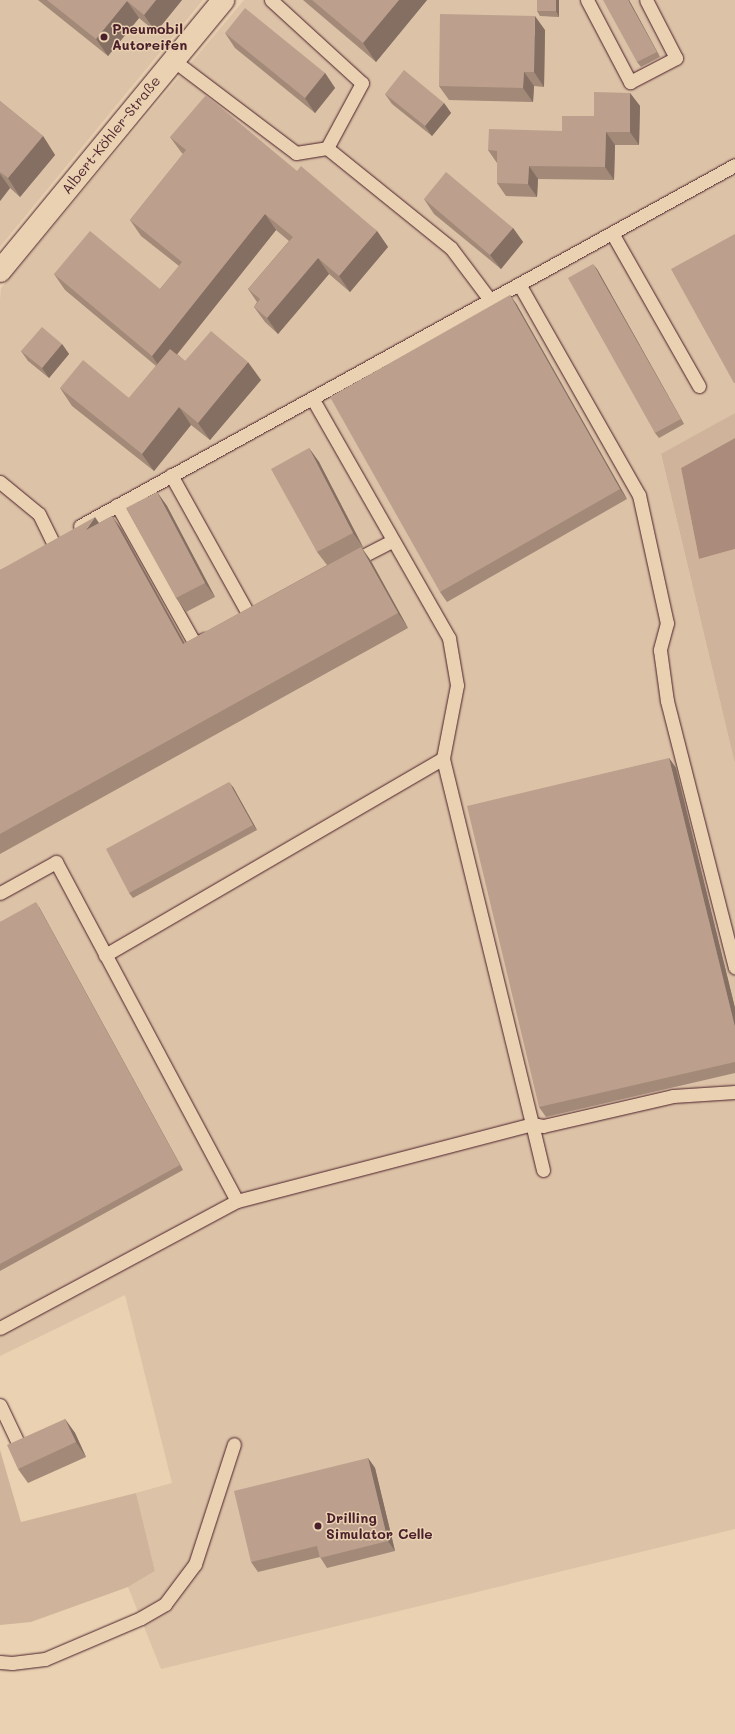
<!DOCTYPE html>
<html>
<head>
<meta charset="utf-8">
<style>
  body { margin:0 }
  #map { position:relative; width:735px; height:1734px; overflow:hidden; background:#e9d1b1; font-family:Mali,sans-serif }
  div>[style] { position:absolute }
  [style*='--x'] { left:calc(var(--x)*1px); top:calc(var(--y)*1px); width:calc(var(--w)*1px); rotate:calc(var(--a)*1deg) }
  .built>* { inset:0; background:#dcc2a6 }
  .green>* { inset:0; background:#cfb49b }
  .water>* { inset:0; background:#aa8b7c }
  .roads { filter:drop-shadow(0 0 1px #4a1f2b) drop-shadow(0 0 1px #4a1f2b) }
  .service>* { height:13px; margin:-6.5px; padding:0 6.5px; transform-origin:6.5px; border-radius:6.5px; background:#e9d1b1 }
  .minor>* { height:22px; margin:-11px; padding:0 11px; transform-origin:11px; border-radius:11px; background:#e9d1b1 }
  .wall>* { inset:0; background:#a28978 }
  .shaded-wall>* { inset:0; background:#846f62 }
  .building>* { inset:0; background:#bc9f8c }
  .dots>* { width:11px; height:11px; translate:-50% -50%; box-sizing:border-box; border:2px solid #e9d1b1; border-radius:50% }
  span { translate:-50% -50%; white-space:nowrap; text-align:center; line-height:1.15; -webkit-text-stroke:3px #e9d1b1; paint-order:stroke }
  .poi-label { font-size:14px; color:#4a1f2b; font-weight:700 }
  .left { translate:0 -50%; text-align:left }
  .street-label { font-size:14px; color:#4a1f2b }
</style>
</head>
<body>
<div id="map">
  <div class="built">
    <div style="clip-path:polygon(0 0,203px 0,0 247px)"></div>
    <div style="clip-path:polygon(244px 0,735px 0,735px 413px,661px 455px,735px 764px,735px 1529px,161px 1669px,128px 1587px,155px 1571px,136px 1493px,172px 1483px,125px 1295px,0 1356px,0 301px,1px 288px)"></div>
  </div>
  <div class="green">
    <div style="clip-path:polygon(735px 413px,735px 438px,681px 468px,699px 559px,735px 549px,735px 764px,661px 454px)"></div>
    <div style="clip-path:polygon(0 1450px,21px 1522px,136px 1493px,155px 1571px,128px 1587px,31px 1622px,0 1625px)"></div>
  </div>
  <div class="water">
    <div style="clip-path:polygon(735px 438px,735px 549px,699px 559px,681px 468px)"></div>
  </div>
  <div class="roads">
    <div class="service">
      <div style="--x:271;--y:0;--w:123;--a:42.4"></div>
      <div style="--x:362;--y:83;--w:74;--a:118.3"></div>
      <div style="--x:327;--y:148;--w:159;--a:38.9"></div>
      <div style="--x:451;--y:248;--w:65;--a:53.1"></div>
      <div style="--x:587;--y:0;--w:93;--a:62.3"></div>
      <div style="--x:630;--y:82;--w:52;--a:-27.6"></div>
      <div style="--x:676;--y:58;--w:65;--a:-117.3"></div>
      <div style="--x:173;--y:60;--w:154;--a:37.1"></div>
      <div style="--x:296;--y:153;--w:31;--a:-9"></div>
      <div style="--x:612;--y:233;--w:176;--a:60.4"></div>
      <div style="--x:519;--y:284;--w:243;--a:60.4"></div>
      <div style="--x:639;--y:495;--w:131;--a:77.7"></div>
      <div style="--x:667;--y:623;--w:28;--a:105"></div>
      <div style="--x:660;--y:650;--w:51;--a:82.2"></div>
      <div style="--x:667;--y:701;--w:275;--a:75.7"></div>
      <div style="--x:171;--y:475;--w:160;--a:60.9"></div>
      <div style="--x:0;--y:482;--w:50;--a:39.4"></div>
      <div style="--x:39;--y:514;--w:30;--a:64"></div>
      <div style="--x:117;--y:505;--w:159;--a:60.7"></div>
      <div style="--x:195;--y:644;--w:11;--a:-27"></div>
      <div style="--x:80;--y:526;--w:748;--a:-28.86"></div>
      <div style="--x:351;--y:562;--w:46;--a:-27.1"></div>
      <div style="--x:0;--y:893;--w:64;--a:-29"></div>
      <div style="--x:56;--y:862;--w:384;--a:61.9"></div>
      <div style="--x:105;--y:955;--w:391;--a:-30.2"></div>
      <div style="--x:443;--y:758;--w:74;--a:-79.1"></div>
      <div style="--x:457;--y:685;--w:48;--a:-99.7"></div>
      <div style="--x:449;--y:638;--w:276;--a:-119.7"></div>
      <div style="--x:543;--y:1170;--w:47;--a:-103.4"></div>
      <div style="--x:532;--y:1124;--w:11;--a:10"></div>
      <div style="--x:543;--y:1126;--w:133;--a:-13"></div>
      <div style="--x:673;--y:1096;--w:62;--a:-3.7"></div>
      <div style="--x:0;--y:1328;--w:269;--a:-28.2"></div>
      <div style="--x:237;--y:1201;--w:305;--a:-14.6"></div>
      <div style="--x:532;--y:1124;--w:377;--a:-103.7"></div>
      <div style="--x:0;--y:1405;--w:44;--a:64.6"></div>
      <div style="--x:0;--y:1662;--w:12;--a:5"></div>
      <div style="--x:12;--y:1663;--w:33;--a:-7"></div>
      <div style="--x:45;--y:1659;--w:104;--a:-23.1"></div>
      <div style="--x:141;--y:1618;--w:28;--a:-30"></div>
      <div style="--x:165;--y:1604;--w:50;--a:-53.1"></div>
      <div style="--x:195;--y:1564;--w:126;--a:-72"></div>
    </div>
    <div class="minor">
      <div style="--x:0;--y:271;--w:351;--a:-50.5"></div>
    </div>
  </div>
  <div class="wall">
    <div style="clip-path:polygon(38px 0,182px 0,156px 32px,139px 18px,108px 56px)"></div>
    <div style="clip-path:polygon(303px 0,427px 0,376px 62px)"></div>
    <div style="clip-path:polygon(537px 0,559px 0,559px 17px,540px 16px,537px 11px)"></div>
    <div style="clip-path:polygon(629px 0,660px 57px,641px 67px,637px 62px)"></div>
    <div style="clip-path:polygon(545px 30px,544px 87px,534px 86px,533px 102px,449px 100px,439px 86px)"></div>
    <div style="clip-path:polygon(225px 33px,325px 73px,335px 88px,315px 113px,235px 48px)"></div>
    <div style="clip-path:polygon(630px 93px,640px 106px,639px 145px,615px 145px,614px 180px,538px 179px,537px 197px,506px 196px,497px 183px,497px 163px,488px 150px,562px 131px,594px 116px)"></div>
    <div style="clip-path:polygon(385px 94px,444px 103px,451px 113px,432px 136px,392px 104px)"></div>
    <div style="clip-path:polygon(0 101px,43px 136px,55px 155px,20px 197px,10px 188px,0 201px)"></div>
    <div style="clip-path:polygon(170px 137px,297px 171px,377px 231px,388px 247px,350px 292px,329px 274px,278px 334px,265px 322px,254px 307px,257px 302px,248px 289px,289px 241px,276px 230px,177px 354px,185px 361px,261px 380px,210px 440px,191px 425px,154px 471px,72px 406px,60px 388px,129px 398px,156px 366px,65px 290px,54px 274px,160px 289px,179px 266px,141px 236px,130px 220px,183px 154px,181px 152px)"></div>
    <div style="clip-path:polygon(424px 199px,513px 228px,523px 242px,501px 269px,434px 214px)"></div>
    <div style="clip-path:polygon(597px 269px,684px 424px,659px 438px,655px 433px)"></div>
    <div style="clip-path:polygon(510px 295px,517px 305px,627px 499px,447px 602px,440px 592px)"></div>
    <div style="clip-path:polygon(62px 344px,69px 354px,49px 378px,28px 361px,21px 351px)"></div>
    <div style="clip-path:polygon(309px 448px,319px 462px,363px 547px,362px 548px,371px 561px,408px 628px,0 854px,0 570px,99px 523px,112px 516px,122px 530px,185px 643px,327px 565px,317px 552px)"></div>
    <div style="clip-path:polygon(157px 492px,167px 506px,215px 597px,186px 612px,176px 598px)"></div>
    <div style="clip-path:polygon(669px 758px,676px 768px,735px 1008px,735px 1073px,546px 1117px,539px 1107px)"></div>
    <div style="clip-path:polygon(233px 787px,257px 830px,133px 898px,129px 893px)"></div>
    <div style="clip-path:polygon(39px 907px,183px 1170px,0 1271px,0 922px)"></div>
    <div style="clip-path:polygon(65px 1419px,75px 1433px,86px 1457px,28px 1483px,18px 1469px)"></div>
    <div style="clip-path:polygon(368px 1458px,375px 1468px,395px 1551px,327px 1568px,320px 1557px,258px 1572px,251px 1562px)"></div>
  </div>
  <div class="shaded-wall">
    <div style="clip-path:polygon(156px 0,182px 0,156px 32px,144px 15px)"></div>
    <div style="clip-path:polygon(399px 0,427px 0,376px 62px,363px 43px)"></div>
    <div style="clip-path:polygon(556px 0,559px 0,559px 17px,556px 11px)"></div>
    <div style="clip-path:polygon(628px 0,629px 0,660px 57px,657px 52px)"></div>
    <div style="clip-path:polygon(127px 1px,139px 18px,108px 56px,96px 39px)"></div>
    <div style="clip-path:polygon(535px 16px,545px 30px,544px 87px,534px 72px)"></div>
    <div style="clip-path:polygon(524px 72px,534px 86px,533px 102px,523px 88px)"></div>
    <div style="clip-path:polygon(325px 73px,335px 88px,315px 113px,305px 98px)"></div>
    <div style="clip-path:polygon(630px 93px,640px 106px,639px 145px,630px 132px)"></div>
    <div style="clip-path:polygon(444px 103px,451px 113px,432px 136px,425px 126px)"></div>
    <div style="clip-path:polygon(606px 132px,615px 145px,614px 180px,605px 167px)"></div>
    <div style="clip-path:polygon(43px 136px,55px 155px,20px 197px,8px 178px)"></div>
    <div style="clip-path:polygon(529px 166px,538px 179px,537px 197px,528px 184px)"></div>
    <div style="clip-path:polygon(0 174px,10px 188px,0 201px)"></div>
    <div style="clip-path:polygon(265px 214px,276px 230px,163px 372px,152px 356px)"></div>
    <div style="clip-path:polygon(513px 228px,523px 242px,501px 269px,490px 255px)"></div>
    <div style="clip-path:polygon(377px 231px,388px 247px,350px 292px,339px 276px)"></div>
    <div style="clip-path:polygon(318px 258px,329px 274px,278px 334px,267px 318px)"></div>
    <div style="clip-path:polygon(593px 264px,597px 269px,684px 424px,681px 419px)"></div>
    <div style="clip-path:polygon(510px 295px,517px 305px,627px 499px,620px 489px)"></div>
    <div style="clip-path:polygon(62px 344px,69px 354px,49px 378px,42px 368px)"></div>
    <div style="clip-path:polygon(248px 362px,261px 380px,210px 440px,198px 423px)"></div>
    <div style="clip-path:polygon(179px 407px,191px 425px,154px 471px,142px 454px)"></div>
    <div style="clip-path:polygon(309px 448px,319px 462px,363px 547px,353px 533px)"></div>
    <div style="clip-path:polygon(157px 492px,167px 506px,215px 597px,205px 583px)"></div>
    <div style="clip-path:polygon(112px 516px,122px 530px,193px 659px,183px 644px)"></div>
    <div style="clip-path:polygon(95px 517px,105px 532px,86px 530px)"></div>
    <div style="clip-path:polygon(361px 547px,371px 561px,408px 628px,398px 613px)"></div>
    <div style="clip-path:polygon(669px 758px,676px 768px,735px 1008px,735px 1027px)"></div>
    <div style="clip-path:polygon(229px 782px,233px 787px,257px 830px,253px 825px)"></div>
    <div style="clip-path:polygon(36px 902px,39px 907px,183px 1170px,180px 1165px)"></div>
    <div style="clip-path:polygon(65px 1419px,75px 1433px,86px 1457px,76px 1442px)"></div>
    <div style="clip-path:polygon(368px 1458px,375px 1468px,395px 1551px,388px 1541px)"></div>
  </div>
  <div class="building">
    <div style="clip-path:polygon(47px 0,156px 0,144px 15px,127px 1px,96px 39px)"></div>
    <div style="clip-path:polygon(312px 0,399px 0,363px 43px)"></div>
    <div style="clip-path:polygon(537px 0,556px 0,556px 11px,537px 11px)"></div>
    <div style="clip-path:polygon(603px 0,628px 0,657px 52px,637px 62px)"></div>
    <div style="clip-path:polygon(245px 8px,325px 73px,305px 98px,225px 33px)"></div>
    <div style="clip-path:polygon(440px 14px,535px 16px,534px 72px,524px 72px,523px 88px,439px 86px)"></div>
    <div style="clip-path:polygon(404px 70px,444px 103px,425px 126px,385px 94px)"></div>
    <div style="clip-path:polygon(594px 92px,630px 93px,630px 132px,606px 132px,605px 167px,529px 166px,528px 184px,497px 183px,497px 151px,488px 150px,489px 129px,562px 131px,562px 116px,594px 116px)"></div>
    <div style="clip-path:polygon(206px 95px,297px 171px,301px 166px,377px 231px,339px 276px,318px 258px,267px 318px,254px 307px,260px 299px,248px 289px,293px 237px,265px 214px,152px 356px,54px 274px,90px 231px,160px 289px,182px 262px,130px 220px,186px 150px,170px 137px)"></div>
    <div style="clip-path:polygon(0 101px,43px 136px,8px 178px,0 172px)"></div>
    <div style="clip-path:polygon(446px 172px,513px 228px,490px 255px,424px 199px)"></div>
    <div style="clip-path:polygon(735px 234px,735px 383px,734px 383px,671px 269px)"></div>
    <div style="clip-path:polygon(593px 264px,681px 419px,655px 433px,568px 278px)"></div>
    <div style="clip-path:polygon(510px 295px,620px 489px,440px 592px,330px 397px)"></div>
    <div style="clip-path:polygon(42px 327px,62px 344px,42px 368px,21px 351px)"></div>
    <div style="clip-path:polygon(211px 331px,248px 362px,198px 423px,179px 407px,142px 454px,60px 388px,83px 360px,129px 398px,170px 349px,185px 361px)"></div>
    <div style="clip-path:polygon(309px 448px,353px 533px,317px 552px,271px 469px)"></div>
    <div style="clip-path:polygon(157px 492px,205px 583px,176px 598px,126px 508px)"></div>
    <div style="clip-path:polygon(112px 516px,183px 644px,361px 547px,398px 613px,0 834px,0 570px,95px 517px,86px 530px)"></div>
    <div style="clip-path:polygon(669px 758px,735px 1027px,735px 1062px,539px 1107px,467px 806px)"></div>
    <div style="clip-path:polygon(229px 782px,253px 825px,129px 893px,106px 849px)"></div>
    <div style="clip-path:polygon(36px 902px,180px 1165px,0 1264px,0 922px)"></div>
    <div style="clip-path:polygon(65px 1419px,76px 1442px,18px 1469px,7px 1445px)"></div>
    <div style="clip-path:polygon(368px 1458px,388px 1541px,320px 1558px,317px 1546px,251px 1562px,234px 1491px)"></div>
  </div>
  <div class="dots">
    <div style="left:104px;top:37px;background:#4a1f2b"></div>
    <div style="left:318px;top:1526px;background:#4a1f2b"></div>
  </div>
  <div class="poi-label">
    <span class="left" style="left:112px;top:37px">Pneumobil<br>Autoreifen</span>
    <span class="left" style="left:326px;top:1526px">Drilling<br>Simulator Celle</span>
  </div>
  <div class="street-label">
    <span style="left:111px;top:135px;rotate:-51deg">Albert-Köhler-Straße</span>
  </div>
</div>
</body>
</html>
